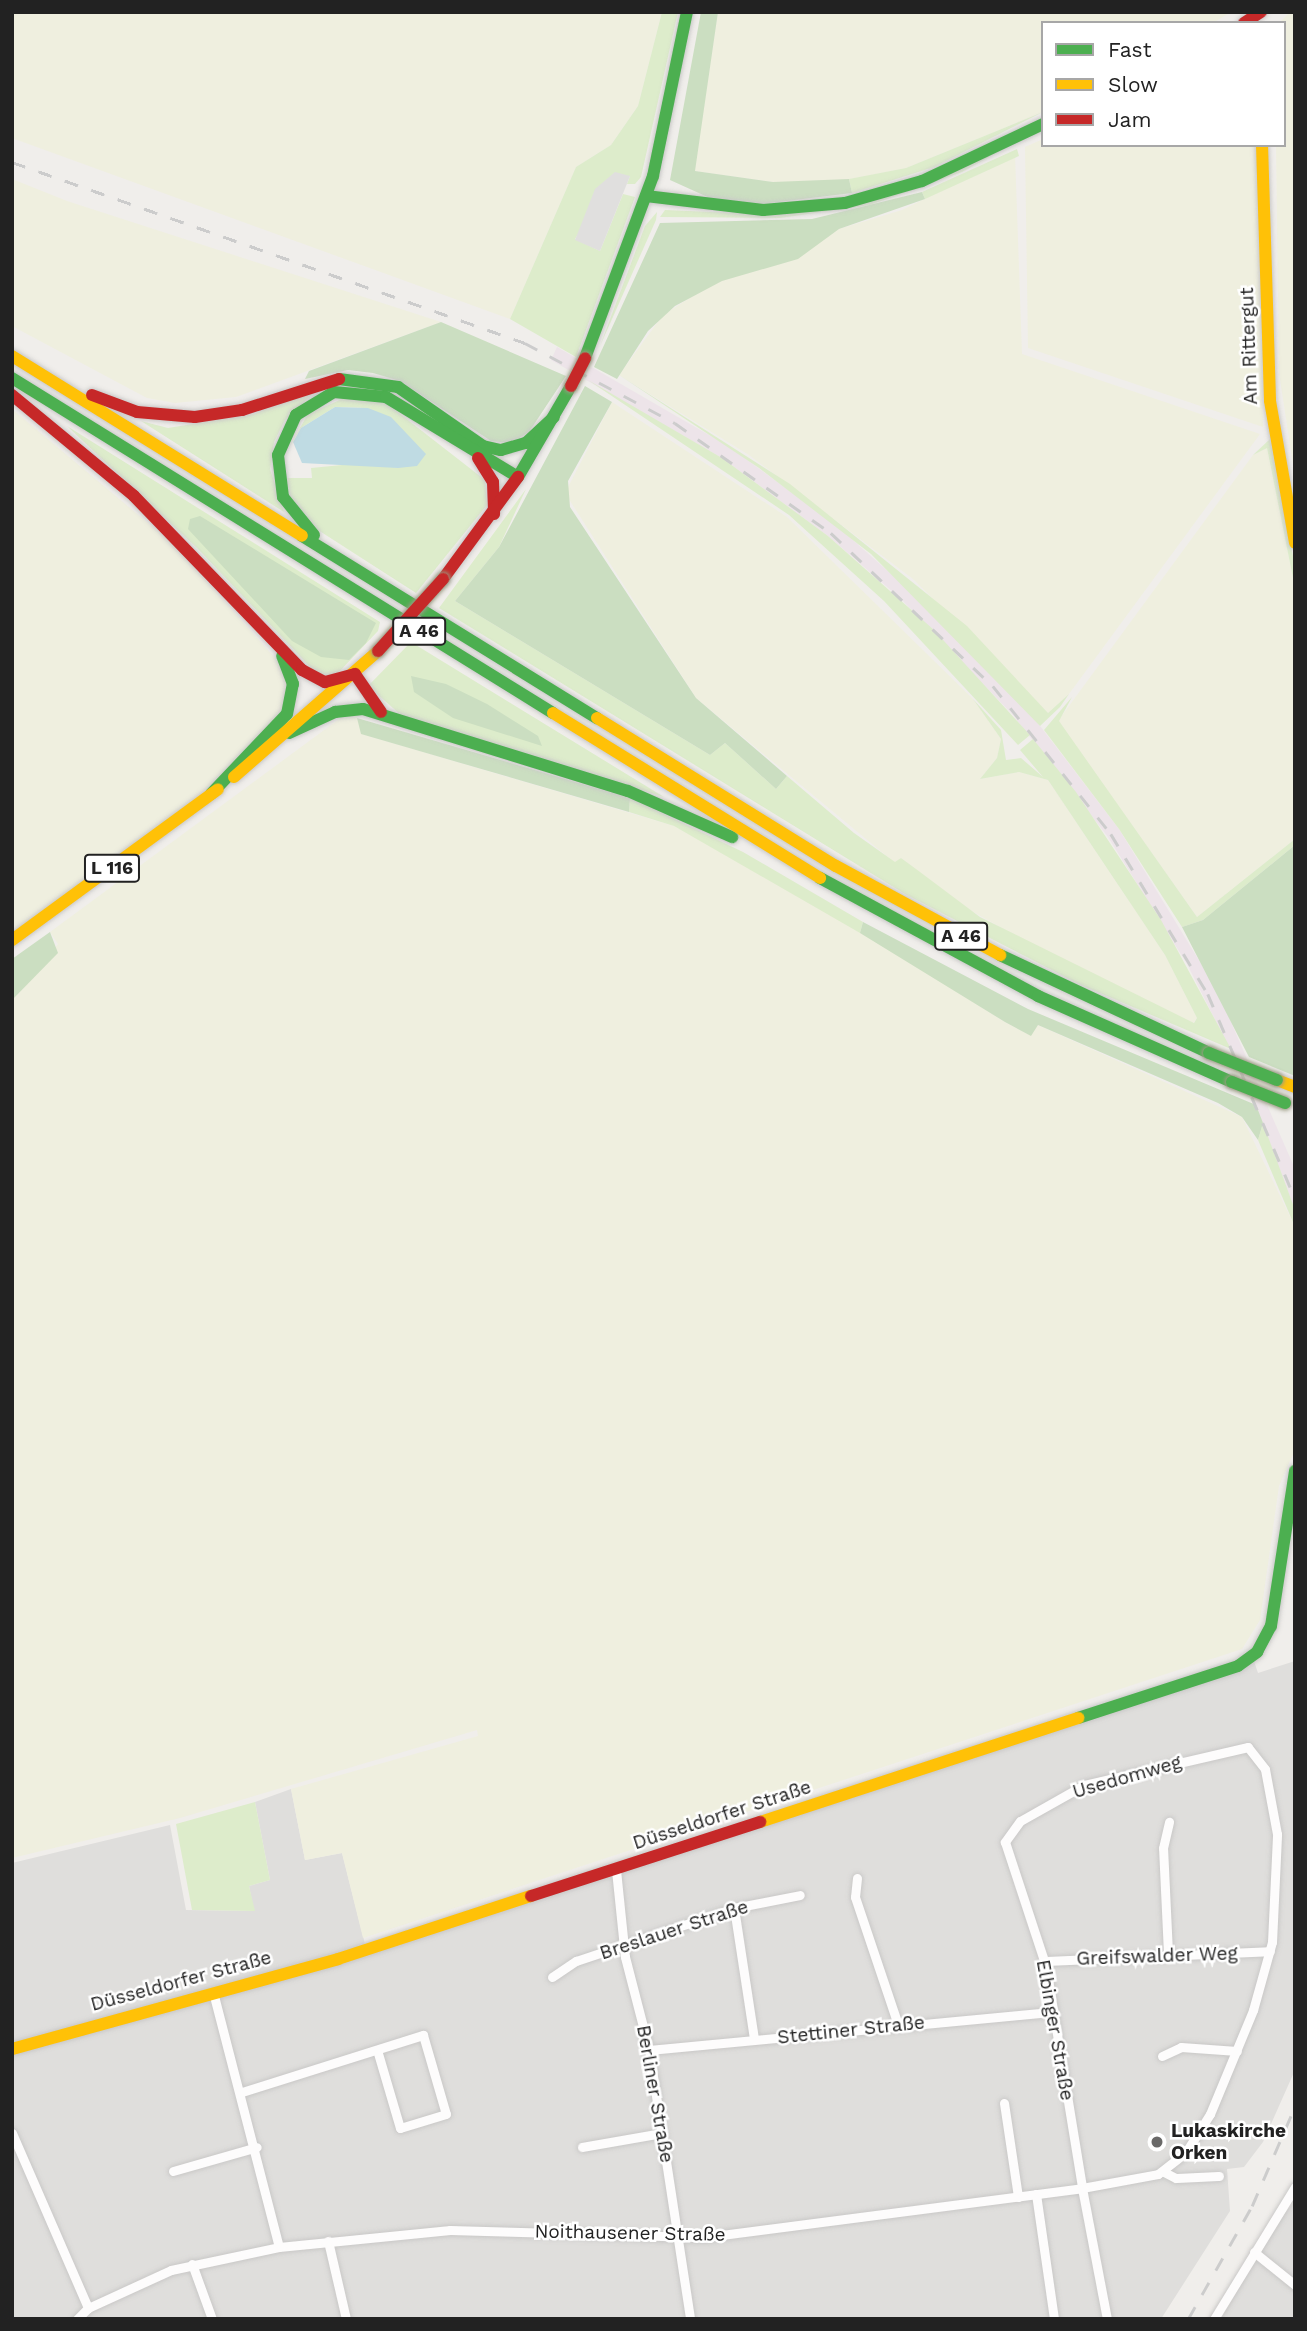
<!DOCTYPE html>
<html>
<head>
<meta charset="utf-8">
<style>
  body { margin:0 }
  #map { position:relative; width:1307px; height:2331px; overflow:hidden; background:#f0eeeb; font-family:"Work Sans",sans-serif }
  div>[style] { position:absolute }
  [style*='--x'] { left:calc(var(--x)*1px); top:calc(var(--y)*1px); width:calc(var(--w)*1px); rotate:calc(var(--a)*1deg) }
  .residential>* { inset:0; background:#dfdedc }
  .industrial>* { inset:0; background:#ede4e9 }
  .farmland>* { inset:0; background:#efefdf }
  .grass>* { inset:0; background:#ddeccb }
  .forest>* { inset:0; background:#cbdec1 }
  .parking>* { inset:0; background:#e0dfde }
  .water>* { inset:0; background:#bfdbe3 }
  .roads { filter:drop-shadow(0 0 2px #c9c8c7) drop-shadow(0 0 2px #c9c8c7) }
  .street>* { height:9px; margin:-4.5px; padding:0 4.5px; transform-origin:4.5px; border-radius:4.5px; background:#fdfcfc }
  .fast>* { height:12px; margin:-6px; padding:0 6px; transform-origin:6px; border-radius:6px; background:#4caf50 }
  .slow>* { height:12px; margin:-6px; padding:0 6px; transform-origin:6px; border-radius:6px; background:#ffc107 }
  .jam>* { height:12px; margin:-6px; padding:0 6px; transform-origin:6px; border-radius:6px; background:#c62828 }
  .rail>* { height:2.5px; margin-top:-1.25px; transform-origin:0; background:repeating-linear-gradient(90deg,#ccc 0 14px,transparent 0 28px) }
  .bridges { filter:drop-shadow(0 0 2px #999a82) drop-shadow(0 0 2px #999a82) }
  .fast-bridge>* { height:12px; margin:-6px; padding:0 6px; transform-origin:6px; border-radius:6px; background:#4caf50 }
  .jam-bridge>* { height:12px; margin:-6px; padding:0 6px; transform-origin:6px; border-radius:6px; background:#c62828 }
  .dots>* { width:19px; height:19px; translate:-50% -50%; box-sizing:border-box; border:4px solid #fff; border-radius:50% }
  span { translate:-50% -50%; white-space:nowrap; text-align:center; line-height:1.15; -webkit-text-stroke:5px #fff; paint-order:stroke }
  .shield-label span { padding:2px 5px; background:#fff; border:2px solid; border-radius:5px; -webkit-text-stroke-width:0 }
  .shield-label { font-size:18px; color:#222; font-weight:700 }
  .street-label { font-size:19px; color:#222 }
  .poi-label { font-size:19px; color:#222; font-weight:700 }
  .left { translate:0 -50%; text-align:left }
  .frame { position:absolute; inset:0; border:14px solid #222; pointer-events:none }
  .legend { position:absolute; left:1041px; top:21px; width:245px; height:126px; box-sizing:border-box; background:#fff; border:2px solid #a7a7a7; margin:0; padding:9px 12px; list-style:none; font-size:21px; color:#222 }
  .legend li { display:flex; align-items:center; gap:14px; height:35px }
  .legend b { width:35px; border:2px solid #a7a7a7 }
</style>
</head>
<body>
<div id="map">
  <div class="residential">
    <div style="clip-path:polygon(1253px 1658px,1258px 1673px,1295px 1661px,1295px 2070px,1263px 2142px,1244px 2167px,1227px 2169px,1230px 2211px,1161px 2319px,12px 2319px,12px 1863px,170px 1825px,186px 1910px,254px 1911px,249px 1886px,270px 1880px,255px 1802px,291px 1789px,305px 1860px,342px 1853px,367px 1952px)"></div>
    <div style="clip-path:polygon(1295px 2201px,1295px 2319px,1221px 2319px,1275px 2225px)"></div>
  </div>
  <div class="industrial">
    <div style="clip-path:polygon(557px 347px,728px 446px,836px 525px,944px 621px,1034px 718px,1119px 829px,1217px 990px,1295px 1169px,1295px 1210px,1245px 1079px,1187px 964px,1108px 837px,1012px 714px,900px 598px,828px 536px,722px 458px,551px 360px)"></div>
  </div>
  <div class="farmland">
    <div style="clip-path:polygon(12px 12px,662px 12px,638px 106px,611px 145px,576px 167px,510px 319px,12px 138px)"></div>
    <div style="clip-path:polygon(718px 12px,1231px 12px,1213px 23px,1043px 23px,1043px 112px,906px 168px,836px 182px,773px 182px,694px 171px)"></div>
    <div style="clip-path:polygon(1290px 12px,1295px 12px,1295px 477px,1279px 373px,1276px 145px,1284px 145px,1284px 23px,1279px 23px)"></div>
    <div style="clip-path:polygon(1043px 139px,1043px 145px,1257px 145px,1263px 427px,1028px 348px,1025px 147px)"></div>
    <div style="clip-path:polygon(1015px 154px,1022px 354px,1260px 434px,1069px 694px,1048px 713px,913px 579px,749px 455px,619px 375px,663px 315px,707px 287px,839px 229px,902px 210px)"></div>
    <div style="clip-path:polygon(12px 179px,67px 201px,441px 322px,236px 397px,175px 403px,147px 398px,12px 326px)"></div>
    <div style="clip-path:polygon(612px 402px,787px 517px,973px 699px,1001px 739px,997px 758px,980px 779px,1019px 772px,1048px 780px,1165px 955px,1197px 1018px,1193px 1023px,1035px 947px,961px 905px,901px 858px,895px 863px,696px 698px,565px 493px)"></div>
    <div style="clip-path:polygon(12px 409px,173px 544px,292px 677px,292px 700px,223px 778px,12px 940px)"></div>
    <div style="clip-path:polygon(1267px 448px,1295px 588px,1295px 839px,1197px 917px,1058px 721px,1253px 455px)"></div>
    <div style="clip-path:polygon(354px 708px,362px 734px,674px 826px,822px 907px,1005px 1022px,1030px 1035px,1038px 1025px,1242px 1117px,1295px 1227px,1295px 1450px,1279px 1486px,1260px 1620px,1242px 1649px,363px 1938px,342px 1853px,305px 1860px,291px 1789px,478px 1736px,477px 1730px,180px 1818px,12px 1858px,12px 1000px,58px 944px,50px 932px)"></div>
  </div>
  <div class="grass">
    <div style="clip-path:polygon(662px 12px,678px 12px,641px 177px,635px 184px,627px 184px,630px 176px,612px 180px,575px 239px,600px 251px,623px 194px,635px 197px,576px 357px,510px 319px,576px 167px,611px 145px,638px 106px)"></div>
    <div style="clip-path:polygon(1043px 112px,934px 167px,852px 193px,849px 179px,906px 168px)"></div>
    <div style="clip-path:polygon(1011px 145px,962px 172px,870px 205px,780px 218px,660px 217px,665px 210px,779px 215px,869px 203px)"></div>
    <div style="clip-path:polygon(1017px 149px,1019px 156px,925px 199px,922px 192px)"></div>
    <div style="clip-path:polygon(657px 212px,656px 220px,600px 346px,645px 226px)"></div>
    <div style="clip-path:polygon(619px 375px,790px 484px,967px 626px,1048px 713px,1069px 694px,1060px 707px,1040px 726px,871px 554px,759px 468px)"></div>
    <div style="clip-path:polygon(588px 380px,722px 458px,828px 536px,934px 630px,1030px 735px,1018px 745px,884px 601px,789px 515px)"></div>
    <div style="clip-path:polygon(321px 386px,285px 420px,274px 442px,270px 469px,284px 512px,141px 421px,168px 428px,254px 414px)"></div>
    <div style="clip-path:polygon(351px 395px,386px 403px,485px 480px,487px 505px,416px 593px,318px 530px,289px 495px,287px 478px,312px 478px,311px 468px,373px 462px,398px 468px,368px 408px,335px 407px,301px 428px,286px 452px,308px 414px)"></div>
    <div style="clip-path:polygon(67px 426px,380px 622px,378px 631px,335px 676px,317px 674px,198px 549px)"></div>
    <div style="clip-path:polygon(1270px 439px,1295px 566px,1295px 588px,1267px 448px,1253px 455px)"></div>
    <div style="clip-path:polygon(526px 489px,499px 547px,455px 601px,710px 755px,725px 743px,776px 789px,787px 776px,854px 833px,895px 862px,901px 858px,916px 869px,980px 917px,1194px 1023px,1197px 1018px,1165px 955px,1048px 780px,1019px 772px,980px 779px,997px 758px,1001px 739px,973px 699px,1001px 730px,1006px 760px,1021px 758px,1043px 777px,1020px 750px,1033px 739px,1076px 792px,1161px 920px,1231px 1049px,1079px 984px,905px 894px,439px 608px)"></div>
    <div style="clip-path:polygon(411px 642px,664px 797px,402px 716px,368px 686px)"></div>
    <div style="clip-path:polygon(1072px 697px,1059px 721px,1197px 917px,1295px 839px,1295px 845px,1203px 920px,1182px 927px,1119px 829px,1044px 730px)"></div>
    <div style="clip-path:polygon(630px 798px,743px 852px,863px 922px,860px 933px,674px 826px,629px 812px)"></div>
    <div style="clip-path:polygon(1263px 1123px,1295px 1210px,1295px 1227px,1258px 1140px)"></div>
    <div style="clip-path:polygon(255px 1802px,270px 1880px,249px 1886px,255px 1911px,192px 1910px,176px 1824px)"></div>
  </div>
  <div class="forest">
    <div style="clip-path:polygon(701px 12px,718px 12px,695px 171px,773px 182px,849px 179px,852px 193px,762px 204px,712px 199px,670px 180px)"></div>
    <div style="clip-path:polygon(922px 192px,925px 199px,839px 229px,798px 259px,722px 281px,675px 306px,648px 331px,617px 379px,594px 367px,660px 223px,812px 219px)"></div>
    <div style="clip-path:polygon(441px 322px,566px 376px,529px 432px,511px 443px,491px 441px,400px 381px,373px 373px,348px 370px,305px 379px,309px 371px)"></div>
    <div style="clip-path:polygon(585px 386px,612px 402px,568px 481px,570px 507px,696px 698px,787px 776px,776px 789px,725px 743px,710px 755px,455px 601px,499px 547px)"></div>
    <div style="clip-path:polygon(200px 516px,376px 623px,366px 643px,349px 660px,321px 657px,292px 641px,188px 529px,190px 519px)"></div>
    <div style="clip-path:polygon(411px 676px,446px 684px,487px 704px,538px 736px,542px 746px,453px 718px,414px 692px)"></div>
    <div style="clip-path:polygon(357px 718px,630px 798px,629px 812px,361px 734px)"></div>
    <div style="clip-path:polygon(1295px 845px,1295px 1076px,1249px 1057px,1182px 927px,1203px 920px)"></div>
    <div style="clip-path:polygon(863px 922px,1028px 1009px,1256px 1105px,1263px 1123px,1258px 1140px,1242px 1117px,1218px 1103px,1038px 1025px,1031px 1036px,1005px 1022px,860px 933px)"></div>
    <div style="clip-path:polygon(50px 932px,58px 953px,12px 1000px,12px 959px)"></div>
  </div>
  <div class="parking">
    <div style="clip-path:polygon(615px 172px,630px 176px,600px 251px,575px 240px,595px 189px)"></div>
  </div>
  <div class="water">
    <div style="clip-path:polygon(335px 407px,368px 408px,391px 417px,426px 454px,417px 466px,398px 468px,302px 463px,293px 442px,301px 428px)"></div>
  </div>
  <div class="roads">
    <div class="street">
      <div style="--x:616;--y:1870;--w:87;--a:84.1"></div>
      <div style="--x:625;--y:1957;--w:96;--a:75.5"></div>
      <div style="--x:649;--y:2050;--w:272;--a:81.3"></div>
      <div style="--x:857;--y:1878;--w:19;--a:96"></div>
      <div style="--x:855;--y:1897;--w:135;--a:71.4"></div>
      <div style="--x:734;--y:1908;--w:133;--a:81.3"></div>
      <div style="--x:1168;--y:1953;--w:105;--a:-92.7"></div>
      <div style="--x:1163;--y:1848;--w:27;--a:-77"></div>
      <div style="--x:1045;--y:1961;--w:225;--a:-2.5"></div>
      <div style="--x:552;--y:1977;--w:29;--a:-34"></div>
      <div style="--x:576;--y:1961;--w:167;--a:-18.5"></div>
      <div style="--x:734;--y:1908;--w:67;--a:-11.1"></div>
      <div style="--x:213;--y:1992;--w:263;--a:75.5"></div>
      <div style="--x:649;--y:2050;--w:406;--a:-5.4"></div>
      <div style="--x:1162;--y:2056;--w:21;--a:-25"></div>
      <div style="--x:1181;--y:2047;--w:56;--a:4.1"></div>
      <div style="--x:242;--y:2092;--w:190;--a:-17.5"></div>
      <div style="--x:423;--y:2035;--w:82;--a:73.8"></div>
      <div style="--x:446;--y:2114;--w:48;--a:163.1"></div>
      <div style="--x:400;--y:2128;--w:81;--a:-106.4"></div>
      <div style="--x:1004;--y:2103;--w:95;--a:81.5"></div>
      <div style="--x:12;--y:2133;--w:191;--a:66.5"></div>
      <div style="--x:88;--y:2308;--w:16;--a:135"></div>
      <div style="--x:582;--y:2147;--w:81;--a:-9.9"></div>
      <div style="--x:173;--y:2171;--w:87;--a:-15.9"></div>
      <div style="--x:1164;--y:2172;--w:13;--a:27"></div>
      <div style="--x:1176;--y:2178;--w:43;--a:-2.7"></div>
      <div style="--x:1036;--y:2194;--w:126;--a:81.8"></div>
      <div style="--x:328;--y:2241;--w:80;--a:77"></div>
      <div style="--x:1254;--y:2252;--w:53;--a:38.8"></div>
      <div style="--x:192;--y:2264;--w:59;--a:70"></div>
      <div style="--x:88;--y:2308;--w:91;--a:-24.6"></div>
      <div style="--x:171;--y:2270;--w:110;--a:-12"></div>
      <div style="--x:279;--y:2247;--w:172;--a:-5.7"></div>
      <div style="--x:450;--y:2230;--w:256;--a:1.6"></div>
      <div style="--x:706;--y:2237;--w:379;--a:-7.4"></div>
      <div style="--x:1082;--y:2188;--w:77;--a:-10.4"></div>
      <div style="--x:1158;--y:2174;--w:36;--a:-38"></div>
      <div style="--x:1186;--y:2152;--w:45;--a:-57.7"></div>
      <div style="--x:1210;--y:2114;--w:113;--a:-67.5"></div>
      <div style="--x:1253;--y:2010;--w:71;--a:-74.4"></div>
      <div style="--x:1272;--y:1942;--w:108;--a:-87.3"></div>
      <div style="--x:1277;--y:1834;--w:66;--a:-100.5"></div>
      <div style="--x:1265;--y:1769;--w:28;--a:-128"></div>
      <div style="--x:1248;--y:1747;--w:168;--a:167"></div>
      <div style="--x:1084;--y:1785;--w:73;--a:150.6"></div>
      <div style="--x:1020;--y:1821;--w:26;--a:126"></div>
      <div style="--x:1005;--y:1842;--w:132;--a:71.8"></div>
      <div style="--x:1046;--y:1967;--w:224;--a:80.7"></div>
      <div style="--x:1082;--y:2188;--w:133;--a:79.2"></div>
      <div style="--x:1214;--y:2319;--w:155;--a:-58.5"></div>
    </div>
    <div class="fast">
      <div style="--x:646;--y:196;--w:118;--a:6.8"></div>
      <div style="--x:763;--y:210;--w:82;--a:-4.9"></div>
      <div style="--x:845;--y:203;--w:80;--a:-15.9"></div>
      <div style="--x:922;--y:181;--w:134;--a:-25.2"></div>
      <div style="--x:585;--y:358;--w:194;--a:-69.5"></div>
      <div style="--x:653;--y:176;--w:167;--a:-78.3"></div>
      <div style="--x:12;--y:378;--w:636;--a:31.77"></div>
      <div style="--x:339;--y:379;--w:60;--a:7.7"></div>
      <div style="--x:398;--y:387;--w:103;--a:34.8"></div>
      <div style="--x:483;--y:446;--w:18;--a:13"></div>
      <div style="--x:501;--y:450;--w:26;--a:-16"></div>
      <div style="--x:526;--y:443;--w:38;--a:-43"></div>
      <div style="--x:518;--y:477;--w:105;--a:-59.8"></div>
      <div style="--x:314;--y:535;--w:49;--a:-129.2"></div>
      <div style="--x:283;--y:497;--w:42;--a:-96.8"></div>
      <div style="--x:278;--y:455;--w:44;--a:-65.8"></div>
      <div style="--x:296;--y:415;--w:44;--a:-31.2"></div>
      <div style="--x:334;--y:392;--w:52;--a:5.5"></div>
      <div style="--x:386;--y:397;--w:154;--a:31.2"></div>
      <div style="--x:302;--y:536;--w:347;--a:31.7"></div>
      <div style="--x:289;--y:733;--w:51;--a:-24.5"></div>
      <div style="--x:335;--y:712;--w:28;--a:-6"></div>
      <div style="--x:363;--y:709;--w:277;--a:17.2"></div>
      <div style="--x:628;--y:791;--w:114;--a:23.9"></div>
      <div style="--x:211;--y:794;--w:110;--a:-46.5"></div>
      <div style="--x:287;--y:714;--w:31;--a:-79"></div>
      <div style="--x:293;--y:684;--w:30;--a:-111"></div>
      <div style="--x:820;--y:878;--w:248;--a:28.4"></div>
      <div style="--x:1038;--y:996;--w:212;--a:23.9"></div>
      <div style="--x:1000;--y:955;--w:231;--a:25.1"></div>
      <div style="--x:1078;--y:1718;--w:168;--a:-18"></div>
      <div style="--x:1238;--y:1666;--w:24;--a:-36"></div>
      <div style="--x:1257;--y:1652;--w:30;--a:-62"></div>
      <div style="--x:1271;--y:1626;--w:157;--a:-81.2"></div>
    </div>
    <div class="slow">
      <div style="--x:1262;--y:145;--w:256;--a:88.2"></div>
      <div style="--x:1270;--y:401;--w:144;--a:80"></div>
      <div style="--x:12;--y:356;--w:341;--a:31.8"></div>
      <div style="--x:553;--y:713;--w:314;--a:31.7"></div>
      <div style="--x:597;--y:718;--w:281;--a:31.8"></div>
      <div style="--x:836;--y:866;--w:187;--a:28.5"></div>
      <div style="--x:234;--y:777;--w:191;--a:-41.2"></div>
      <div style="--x:12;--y:940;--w:255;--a:-36.2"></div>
      <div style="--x:1277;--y:1080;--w:19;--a:21"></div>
      <div style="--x:760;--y:1822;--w:335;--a:-18.1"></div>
      <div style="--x:12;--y:2049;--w:338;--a:-15.4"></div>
      <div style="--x:338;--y:1959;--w:203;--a:-18.1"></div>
    </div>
    <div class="jam">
      <div style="--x:1244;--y:23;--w:20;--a:-33"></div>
      <div style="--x:12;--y:395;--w:158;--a:39.6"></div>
      <div style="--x:134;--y:496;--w:242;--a:46"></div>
      <div style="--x:302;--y:670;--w:26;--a:28"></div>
      <div style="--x:325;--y:682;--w:31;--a:-15"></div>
      <div style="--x:355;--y:674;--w:46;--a:55.6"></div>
      <div style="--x:92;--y:395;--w:48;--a:20.7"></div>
      <div style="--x:137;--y:412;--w:58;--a:4.9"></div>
      <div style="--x:195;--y:417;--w:48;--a:-8.5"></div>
      <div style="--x:242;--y:410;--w:102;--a:-17.7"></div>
      <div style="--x:478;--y:458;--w:28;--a:58"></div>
      <div style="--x:493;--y:482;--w:32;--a:88"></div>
      <div style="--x:443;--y:579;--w:127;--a:-53.7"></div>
      <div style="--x:531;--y:1896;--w:241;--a:-17.9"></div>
    </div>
  </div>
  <div class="rail">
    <div style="--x:12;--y:162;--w:544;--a:19.43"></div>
    <div style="--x:525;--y:343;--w:170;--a:28.1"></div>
    <div style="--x:675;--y:423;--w:191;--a:35.2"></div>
    <div style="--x:831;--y:533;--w:223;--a:43.4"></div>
    <div style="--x:993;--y:686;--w:189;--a:51.4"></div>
    <div style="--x:1111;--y:834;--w:187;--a:58.8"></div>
    <div style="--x:1208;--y:994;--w:222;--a:66.9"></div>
    <div style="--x:1188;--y:2319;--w:130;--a:-60.5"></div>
    <div style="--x:1252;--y:2206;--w:109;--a:-66.7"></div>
  </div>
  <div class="bridges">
    <div class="fast-bridge">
      <div style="--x:1209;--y:1053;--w:73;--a:21.7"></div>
      <div style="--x:1232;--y:1082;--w:57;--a:21.6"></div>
    </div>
    <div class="jam-bridge">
      <div style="--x:571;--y:386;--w:31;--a:-63"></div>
      <div style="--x:378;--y:651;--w:97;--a:-47.9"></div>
    </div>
  </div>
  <div class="dots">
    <div style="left:1157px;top:2142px;background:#6a6968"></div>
  </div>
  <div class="shield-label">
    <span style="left:419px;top:631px">A 46</span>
    <span style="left:112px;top:868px">L 116</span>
    <span style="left:961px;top:936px">A 46</span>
  </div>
  <div class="street-label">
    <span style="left:1249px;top:346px;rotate:-92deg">Am Rittergut</span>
    <span style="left:1127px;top:1777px;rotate:-16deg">Usedomweg</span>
    <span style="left:722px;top:1815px;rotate:-18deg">Düsseldorfer Straße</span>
    <span style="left:674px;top:1930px;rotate:-18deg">Breslauer Straße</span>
    <span style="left:1157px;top:1956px;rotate:-2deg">Greifswalder Weg</span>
    <span style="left:181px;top:1981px;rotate:-15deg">Düsseldorfer Straße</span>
    <span style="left:851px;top:2030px;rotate:-6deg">Stettiner Straße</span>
    <span style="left:1055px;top:2030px;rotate:80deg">Elbinger Straße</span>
    <span style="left:655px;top:2094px;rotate:80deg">Berliner Straße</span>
    <span style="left:630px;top:2233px;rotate:1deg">Noithausener Straße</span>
  </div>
  <div class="poi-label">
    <span class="left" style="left:1171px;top:2142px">Lukaskirche<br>Orken</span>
  </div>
  <div class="frame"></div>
  <ul class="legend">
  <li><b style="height:9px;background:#4caf50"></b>Fast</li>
  <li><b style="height:9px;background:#ffc107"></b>Slow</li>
  <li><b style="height:9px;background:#c62828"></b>Jam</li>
  </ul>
</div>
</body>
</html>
